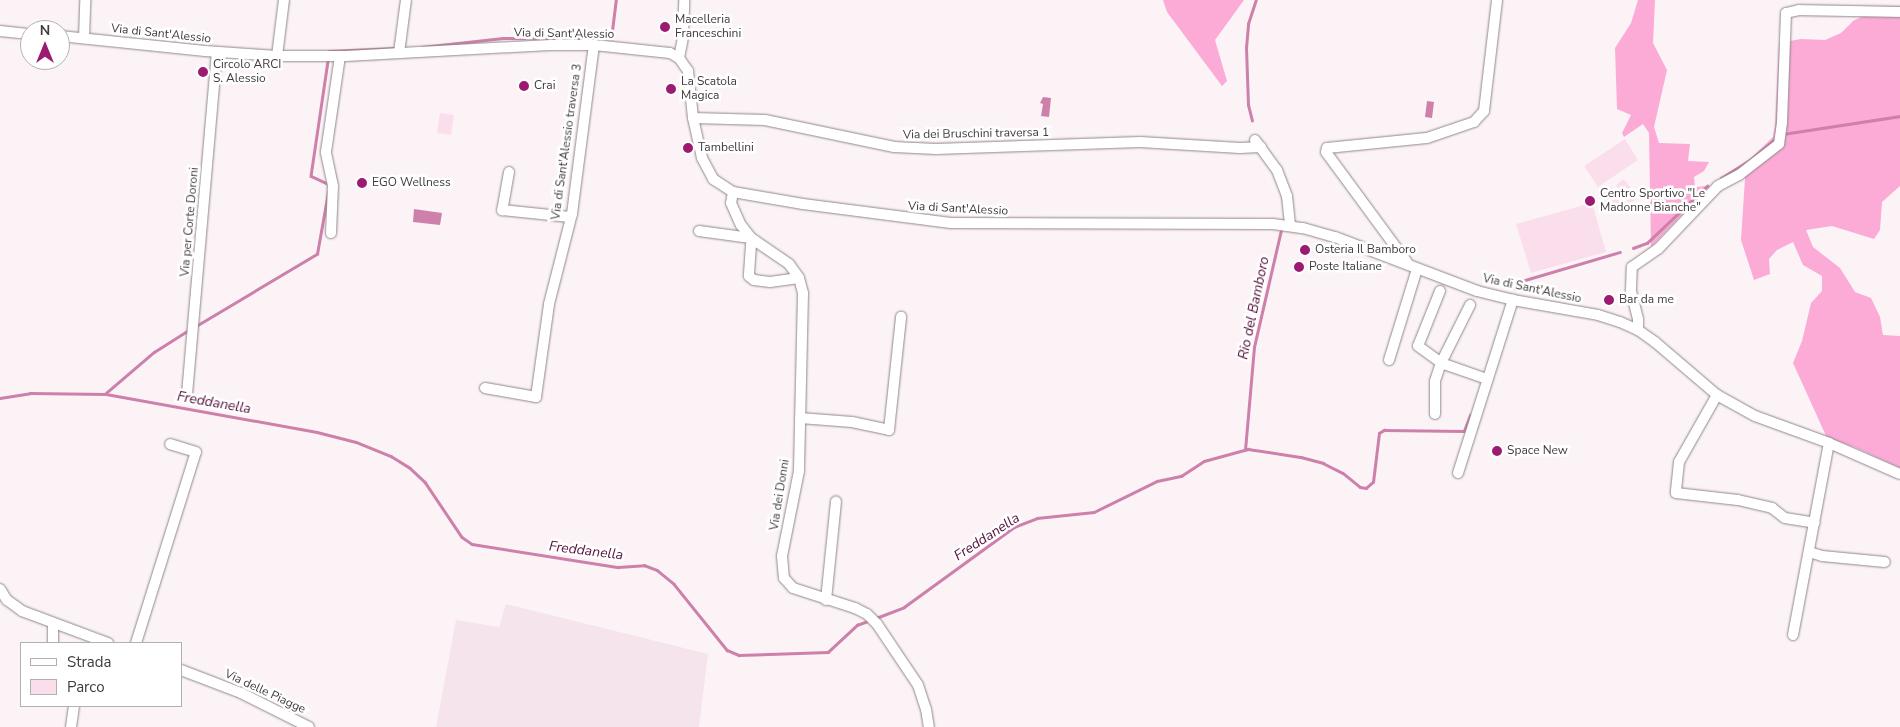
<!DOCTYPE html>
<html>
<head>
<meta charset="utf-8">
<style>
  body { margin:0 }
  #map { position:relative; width:1900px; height:727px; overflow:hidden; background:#fcf3f7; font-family:"Nunito Sans",sans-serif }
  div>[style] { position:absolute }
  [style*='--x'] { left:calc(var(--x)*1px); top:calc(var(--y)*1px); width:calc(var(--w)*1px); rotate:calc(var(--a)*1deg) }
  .built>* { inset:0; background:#f5e4ec }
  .green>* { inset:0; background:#fbdeec }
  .forest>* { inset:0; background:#fcabd6 }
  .water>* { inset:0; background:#cd80aa }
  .stream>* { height:2.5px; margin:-1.25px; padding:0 1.25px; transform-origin:1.25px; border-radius:1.25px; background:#cd80aa }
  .roads { filter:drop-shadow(0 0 1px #8f878b) drop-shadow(0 0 1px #8f878b) }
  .minor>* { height:10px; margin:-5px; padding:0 5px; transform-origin:5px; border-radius:5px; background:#fff }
  .dots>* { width:14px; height:14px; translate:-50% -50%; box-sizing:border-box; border:2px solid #fff; border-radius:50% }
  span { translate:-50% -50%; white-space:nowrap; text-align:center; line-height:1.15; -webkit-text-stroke:5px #fff; paint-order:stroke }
  .poi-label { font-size:12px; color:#3f3b3d }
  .left { translate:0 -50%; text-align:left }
  .street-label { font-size:12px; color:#3f3b3d }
  .water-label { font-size:14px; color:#530e3a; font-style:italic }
  .legend { position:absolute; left:20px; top:642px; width:162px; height:65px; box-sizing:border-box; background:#fff; border:1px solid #b2b1b1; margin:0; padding:6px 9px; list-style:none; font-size:15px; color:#3f3b3d }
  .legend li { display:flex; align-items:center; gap:10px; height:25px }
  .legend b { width:25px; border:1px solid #b2b1b1 }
  .north { position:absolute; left:20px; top:20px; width:50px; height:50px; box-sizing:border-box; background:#fff; border:1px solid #b2b1b1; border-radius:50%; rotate:0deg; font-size:14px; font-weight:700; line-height:20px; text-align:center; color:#3f3b3d }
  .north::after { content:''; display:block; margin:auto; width:18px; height:22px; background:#9c1a6f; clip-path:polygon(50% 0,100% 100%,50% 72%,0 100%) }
</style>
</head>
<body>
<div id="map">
  <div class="built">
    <div style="clip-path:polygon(506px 604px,708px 654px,699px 727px,436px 727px,456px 620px,499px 627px)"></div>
  </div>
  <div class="green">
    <div style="clip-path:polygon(440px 113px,454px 115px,451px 135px,437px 133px)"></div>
    <div style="clip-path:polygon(1625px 139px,1638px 160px,1598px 187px,1584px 166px)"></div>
    <div style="clip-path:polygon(1624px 179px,1638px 198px,1629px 204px,1616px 185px)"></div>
    <div style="clip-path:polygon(1612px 187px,1626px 206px,1617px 213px,1603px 193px)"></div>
    <div style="clip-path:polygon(1592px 203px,1606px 252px,1531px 273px,1516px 224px)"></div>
  </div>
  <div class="forest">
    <div style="clip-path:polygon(1163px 0,1244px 0,1215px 40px,1227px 81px,1222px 86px,1167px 12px)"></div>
    <div style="clip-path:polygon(1638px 0,1655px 0,1653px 43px,1667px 70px,1654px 127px,1659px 143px,1690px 144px,1688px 161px,1709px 162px,1704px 171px,1694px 177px,1695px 187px,1706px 186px,1701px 195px,1651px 247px,1649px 133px,1643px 124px,1624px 137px,1622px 133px,1631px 115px,1617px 109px,1615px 48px,1631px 23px)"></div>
    <div style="clip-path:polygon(1865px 6px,1900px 6px,1900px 186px,1882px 202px,1880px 230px,1874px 239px,1832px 226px,1806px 230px,1813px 247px,1840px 268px,1855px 292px,1871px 298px,1880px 317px,1883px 335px,1900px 336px,1900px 468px,1854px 447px,1827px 438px,1793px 363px,1802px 341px,1811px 303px,1822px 291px,1822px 276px,1803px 265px,1793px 242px,1777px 250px,1769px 259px,1770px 274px,1754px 280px,1741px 240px,1746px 163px,1773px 137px,1775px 126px,1779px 43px,1801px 39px,1825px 40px,1841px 33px,1853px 21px,1865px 15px)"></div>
  </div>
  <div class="water">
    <div style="clip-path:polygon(1043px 97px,1051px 98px,1049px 117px,1041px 116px,1043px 104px,1040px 103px)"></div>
    <div style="clip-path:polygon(1427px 101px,1434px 102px,1432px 118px,1425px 117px)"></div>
    <div style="clip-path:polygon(414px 209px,442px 213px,440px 225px,413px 222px)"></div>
  </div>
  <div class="stream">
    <div style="--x:422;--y:47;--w:81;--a:-6.3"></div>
    <div style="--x:503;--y:38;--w:108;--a:0.5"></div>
    <div style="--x:611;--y:39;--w:39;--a:-83"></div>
    <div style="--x:329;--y:51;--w:67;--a:-2.6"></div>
    <div style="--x:328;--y:61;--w:116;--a:98.4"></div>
    <div style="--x:311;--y:176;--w:19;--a:25"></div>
    <div style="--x:1252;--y:121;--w:16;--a:-104"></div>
    <div style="--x:1248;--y:105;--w:57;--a:-92"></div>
    <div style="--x:1246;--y:48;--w:24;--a:-85"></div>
    <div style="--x:1248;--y:24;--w:25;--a:-72"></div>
    <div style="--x:1783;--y:134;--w:118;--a:-8.7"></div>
    <div style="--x:1721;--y:178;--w:34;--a:-32"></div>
    <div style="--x:1750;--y:160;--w:35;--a:-40"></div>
    <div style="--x:1633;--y:248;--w:15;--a:-20"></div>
    <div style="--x:1647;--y:243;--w:83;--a:-43.5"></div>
    <div style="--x:1515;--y:289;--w:8;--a:-67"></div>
    <div style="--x:1518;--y:282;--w:106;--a:-16.4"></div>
    <div style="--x:196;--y:326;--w:141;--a:-30.8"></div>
    <div style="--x:317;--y:254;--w:63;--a:-79.9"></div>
    <div style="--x:106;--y:393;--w:63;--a:-40.5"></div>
    <div style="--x:154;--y:352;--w:41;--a:-32.2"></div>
    <div style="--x:0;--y:398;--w:30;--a:-9"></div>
    <div style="--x:30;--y:393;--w:76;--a:0.8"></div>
    <div style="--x:106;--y:394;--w:214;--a:10.2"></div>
    <div style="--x:317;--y:432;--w:40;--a:14.4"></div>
    <div style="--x:356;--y:442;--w:38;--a:22"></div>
    <div style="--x:391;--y:456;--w:22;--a:32"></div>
    <div style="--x:410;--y:468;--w:21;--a:43"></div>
    <div style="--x:425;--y:482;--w:66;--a:56.1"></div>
    <div style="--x:462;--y:537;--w:12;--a:35"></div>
    <div style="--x:472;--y:544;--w:148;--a:9"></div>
    <div style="--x:618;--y:567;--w:26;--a:-4"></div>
    <div style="--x:644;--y:565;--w:14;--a:21"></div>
    <div style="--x:657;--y:570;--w:22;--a:39"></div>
    <div style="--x:674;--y:584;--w:85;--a:51.2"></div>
    <div style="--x:727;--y:650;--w:13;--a:23"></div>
    <div style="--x:739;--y:655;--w:89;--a:-1.9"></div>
    <div style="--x:828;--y:652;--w:40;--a:-43"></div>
    <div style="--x:857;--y:625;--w:12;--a:-20"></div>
    <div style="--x:1245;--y:450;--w:103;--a:-85"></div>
    <div style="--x:1254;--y:347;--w:120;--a:-77"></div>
    <div style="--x:876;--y:618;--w:30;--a:-21"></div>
    <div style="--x:904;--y:607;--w:136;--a:-36"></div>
    <div style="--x:1014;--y:527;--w:25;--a:-21"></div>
    <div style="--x:1037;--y:518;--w:57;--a:-6"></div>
    <div style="--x:1094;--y:512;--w:70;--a:-26.2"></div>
    <div style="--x:1157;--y:481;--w:25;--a:-12"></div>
    <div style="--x:1181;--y:476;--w:27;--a:-33"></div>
    <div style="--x:1204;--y:461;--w:46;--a:-15.3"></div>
    <div style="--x:1248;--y:449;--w:54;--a:8.6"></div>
    <div style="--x:1301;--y:457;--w:23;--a:15"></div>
    <div style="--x:1323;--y:463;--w:22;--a:27"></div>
    <div style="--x:1343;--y:473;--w:22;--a:39"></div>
    <div style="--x:1360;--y:487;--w:6;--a:9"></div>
    <div style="--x:1366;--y:488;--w:9;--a:-41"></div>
    <div style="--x:1373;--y:482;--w:49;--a:-83"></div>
    <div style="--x:1379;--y:433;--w:6;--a:-31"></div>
    <div style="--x:1384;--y:430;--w:80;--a:0.7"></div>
    <div style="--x:1464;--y:431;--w:17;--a:-69"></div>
  </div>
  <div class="roads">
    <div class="minor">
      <div style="--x:0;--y:31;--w:30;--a:6"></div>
      <div style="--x:60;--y:36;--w:146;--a:5.9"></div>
      <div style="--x:205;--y:51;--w:72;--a:4"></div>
      <div style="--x:277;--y:56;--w:69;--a:0"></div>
      <div style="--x:346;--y:56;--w:205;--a:-3.1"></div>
      <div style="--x:551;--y:45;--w:43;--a:0"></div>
      <div style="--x:594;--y:45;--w:76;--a:6"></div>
      <div style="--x:670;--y:53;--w:10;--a:29"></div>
      <div style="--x:679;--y:58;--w:16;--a:55"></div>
      <div style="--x:688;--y:71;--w:47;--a:83.9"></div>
      <div style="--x:693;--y:118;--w:41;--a:77.3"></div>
      <div style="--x:702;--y:158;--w:24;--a:62"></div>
      <div style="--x:713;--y:179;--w:24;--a:33"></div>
      <div style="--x:733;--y:192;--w:71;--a:9.7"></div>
      <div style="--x:803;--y:204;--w:149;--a:7.3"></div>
      <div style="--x:951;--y:223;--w:322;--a:0.2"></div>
      <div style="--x:1273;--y:224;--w:30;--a:8"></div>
      <div style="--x:1303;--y:228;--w:33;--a:16"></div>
      <div style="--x:1335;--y:237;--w:152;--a:20.8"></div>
      <div style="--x:1477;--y:291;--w:37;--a:14"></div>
      <div style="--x:1513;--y:300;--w:86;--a:10"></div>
      <div style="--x:1598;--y:315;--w:23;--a:18"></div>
      <div style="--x:1620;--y:322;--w:20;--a:24"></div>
      <div style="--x:1638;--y:330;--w:21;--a:35"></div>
      <div style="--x:1655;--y:342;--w:82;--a:40.5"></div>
      <div style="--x:1717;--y:395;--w:43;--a:28.9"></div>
      <div style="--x:1755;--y:416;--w:79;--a:20"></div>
      <div style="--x:1829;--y:443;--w:77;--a:23.6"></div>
      <div style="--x:84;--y:38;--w:38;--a:-88"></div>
      <div style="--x:399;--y:53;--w:53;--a:-82.5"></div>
      <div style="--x:277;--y:56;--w:56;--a:-82.9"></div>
      <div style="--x:679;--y:58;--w:21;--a:-79"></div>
      <div style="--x:683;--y:37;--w:37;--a:-88"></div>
      <div style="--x:693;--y:118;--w:72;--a:1.6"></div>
      <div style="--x:765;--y:120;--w:132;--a:11.8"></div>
      <div style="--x:894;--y:147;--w:42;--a:2.7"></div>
      <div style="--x:936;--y:149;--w:204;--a:-2"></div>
      <div style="--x:1140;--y:142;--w:100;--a:3.4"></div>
      <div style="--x:1240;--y:148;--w:21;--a:-3"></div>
      <div style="--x:1255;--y:140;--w:37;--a:54"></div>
      <div style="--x:1277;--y:170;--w:28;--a:69"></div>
      <div style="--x:1287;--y:196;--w:29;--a:84"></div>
      <div style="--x:509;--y:172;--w:39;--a:100"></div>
      <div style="--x:502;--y:210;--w:68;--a:5.9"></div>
      <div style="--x:733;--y:192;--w:11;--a:100"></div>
      <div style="--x:731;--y:203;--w:24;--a:66"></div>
      <div style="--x:741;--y:225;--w:16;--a:52"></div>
      <div style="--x:751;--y:238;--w:46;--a:34.4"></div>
      <div style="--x:789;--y:264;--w:17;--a:54"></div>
      <div style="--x:799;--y:278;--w:16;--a:75"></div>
      <div style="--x:803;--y:293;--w:178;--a:91.3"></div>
      <div style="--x:799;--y:471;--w:87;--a:101.3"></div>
      <div style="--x:782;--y:556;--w:22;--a:85"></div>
      <div style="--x:784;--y:578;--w:13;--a:48"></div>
      <div style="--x:793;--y:588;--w:65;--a:17.9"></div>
      <div style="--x:855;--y:608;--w:13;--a:27"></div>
      <div style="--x:867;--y:614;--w:14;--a:45"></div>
      <div style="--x:877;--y:624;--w:73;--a:56.1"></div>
      <div style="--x:918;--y:685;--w:25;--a:72"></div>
      <div style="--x:926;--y:709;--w:18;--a:81"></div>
      <div style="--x:699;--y:231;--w:52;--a:7.7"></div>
      <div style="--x:331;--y:233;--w:47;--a:-87.6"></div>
      <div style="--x:333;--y:186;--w:35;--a:-102"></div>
      <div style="--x:326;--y:152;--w:97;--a:-81.7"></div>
      <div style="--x:754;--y:240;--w:6;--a:121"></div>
      <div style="--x:751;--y:245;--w:31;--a:94"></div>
      <div style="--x:749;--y:276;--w:6;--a:39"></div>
      <div style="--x:754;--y:280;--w:16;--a:7"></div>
      <div style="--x:770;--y:282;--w:29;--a:-8"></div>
      <div style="--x:1409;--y:265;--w:140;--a:-126.3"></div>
      <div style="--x:1326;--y:152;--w:4;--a:-76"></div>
      <div style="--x:1327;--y:148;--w:100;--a:-5.7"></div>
      <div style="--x:1427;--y:138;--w:50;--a:-18.8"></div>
      <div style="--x:1474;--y:122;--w:15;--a:-48"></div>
      <div style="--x:1484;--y:111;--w:112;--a:-83.3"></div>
      <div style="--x:1440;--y:291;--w:59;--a:111.8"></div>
      <div style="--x:1418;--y:346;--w:29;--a:36"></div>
      <div style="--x:1441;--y:363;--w:65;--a:-63.4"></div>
      <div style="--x:1638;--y:330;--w:11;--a:-90"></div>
      <div style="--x:1638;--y:319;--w:30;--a:-104"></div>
      <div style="--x:1631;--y:290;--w:23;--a:-88"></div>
      <div style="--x:1632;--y:267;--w:32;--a:-35"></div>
      <div style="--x:1658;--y:249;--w:87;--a:-46.4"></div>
      <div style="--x:1718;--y:186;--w:24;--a:-28"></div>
      <div style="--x:1739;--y:175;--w:51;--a:-37.8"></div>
      <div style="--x:1779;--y:144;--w:22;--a:-82"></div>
      <div style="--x:1782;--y:122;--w:109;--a:-87.9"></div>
      <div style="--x:1786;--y:13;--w:13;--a:-13"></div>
      <div style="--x:1799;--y:10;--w:101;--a:1.1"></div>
      <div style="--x:1389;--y:360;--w:95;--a:-72.9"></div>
      <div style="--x:485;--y:388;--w:52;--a:10"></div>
      <div style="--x:536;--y:397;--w:94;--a:-82"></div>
      <div style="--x:549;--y:304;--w:93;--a:-75.7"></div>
      <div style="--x:572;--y:214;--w:170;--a:-82.6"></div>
      <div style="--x:187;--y:394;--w:343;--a:-85"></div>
      <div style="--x:1717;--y:395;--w:77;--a:119.6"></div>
      <div style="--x:1679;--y:462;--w:31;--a:96"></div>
      <div style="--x:1676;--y:493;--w:62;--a:6.4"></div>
      <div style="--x:1738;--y:500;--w:35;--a:13"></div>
      <div style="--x:1772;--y:508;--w:16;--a:38"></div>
      <div style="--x:1785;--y:518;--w:30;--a:9"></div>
      <div style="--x:1435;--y:414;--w:33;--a:-90"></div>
      <div style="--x:1435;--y:381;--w:19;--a:-72"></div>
      <div style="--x:1441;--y:363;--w:49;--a:19.2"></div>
      <div style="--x:800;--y:418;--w:52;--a:4.4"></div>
      <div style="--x:852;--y:422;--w:38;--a:12"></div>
      <div style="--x:889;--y:430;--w:114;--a:-83.9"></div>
      <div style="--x:1458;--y:473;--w:182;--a:-72.4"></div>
      <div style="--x:1809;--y:552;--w:14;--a:17"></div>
      <div style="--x:1822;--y:556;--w:63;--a:5.4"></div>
      <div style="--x:0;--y:589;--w:13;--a:58"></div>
      <div style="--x:7;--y:600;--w:19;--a:36"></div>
      <div style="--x:22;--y:611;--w:92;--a:20.4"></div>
      <div style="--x:826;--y:600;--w:99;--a:-84.2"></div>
      <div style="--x:1793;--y:635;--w:195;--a:-79.4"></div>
      <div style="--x:53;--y:643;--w:20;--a:-90"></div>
      <div style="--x:136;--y:643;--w:200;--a:-72.6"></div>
      <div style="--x:196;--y:452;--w:27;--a:-163"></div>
      <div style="--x:181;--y:670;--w:64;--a:21"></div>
      <div style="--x:241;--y:693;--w:76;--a:26.6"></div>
      <div style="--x:71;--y:727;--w:21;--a:-82"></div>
    </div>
  </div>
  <div class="dots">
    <div style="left:665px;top:27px;background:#9c1a6f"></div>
    <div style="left:203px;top:72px;background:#9c1a6f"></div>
    <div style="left:524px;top:86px;background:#9c1a6f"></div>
    <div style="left:671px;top:89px;background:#9c1a6f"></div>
    <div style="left:688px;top:148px;background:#9c1a6f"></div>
    <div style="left:362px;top:183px;background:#9c1a6f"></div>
    <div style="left:1590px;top:201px;background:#9c1a6f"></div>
    <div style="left:1305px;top:250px;background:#9c1a6f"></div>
    <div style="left:1299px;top:267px;background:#9c1a6f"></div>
    <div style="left:1609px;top:300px;background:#9c1a6f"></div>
    <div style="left:1497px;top:451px;background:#9c1a6f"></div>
  </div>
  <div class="poi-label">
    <span class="left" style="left:675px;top:27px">Macelleria<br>Franceschini</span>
    <span class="left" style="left:213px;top:72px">Circolo ARCI<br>S. Alessio</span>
    <span class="left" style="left:681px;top:89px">La Scatola<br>Magica</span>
    <span class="left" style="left:534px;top:86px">Crai</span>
    <span class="left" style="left:698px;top:148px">Tambellini</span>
    <span class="left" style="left:372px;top:183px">EGO Wellness</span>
    <span class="left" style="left:1600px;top:201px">Centro Sportivo "Le<br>Madonne Bianche"</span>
    <span class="left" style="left:1315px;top:250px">Osteria Il Bamboro</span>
    <span class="left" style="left:1309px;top:267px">Poste Italiane</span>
    <span class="left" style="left:1619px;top:300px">Bar da me</span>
    <span class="left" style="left:1507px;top:451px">Space New</span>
  </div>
  <div class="street-label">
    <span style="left:161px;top:34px;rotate:6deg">Via di Sant'Alessio</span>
    <span style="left:564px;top:34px;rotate:1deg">Via di Sant'Alessio</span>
    <span style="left:976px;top:134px;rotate:-1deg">Via dei Bruschini traversa 1</span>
    <span style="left:567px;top:142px;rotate:-82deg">Via di Sant'Alessio traversa 3</span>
    <span style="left:958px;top:209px;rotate:3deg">Via di Sant'Alessio</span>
    <span style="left:190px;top:222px;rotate:-85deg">Via per Corte Doroni</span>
    <span style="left:1532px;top:289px;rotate:12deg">Via di Sant'Alessio</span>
    <span style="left:780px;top:495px;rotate:-81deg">Via dei Donni</span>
    <span style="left:265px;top:692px;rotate:25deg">Via delle Piagge</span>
  </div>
  <div class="water-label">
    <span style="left:1254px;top:308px;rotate:-78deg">Rio del Bamboro</span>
    <span style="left:214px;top:403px;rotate:10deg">Freddanella</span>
    <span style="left:987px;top:537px;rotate:-33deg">Freddanella</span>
    <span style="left:586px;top:551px;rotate:7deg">Freddanella</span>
  </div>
  <ul class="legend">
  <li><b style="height:6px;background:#fff"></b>Strada</li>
  <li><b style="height:14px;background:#fbdeec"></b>Parco</li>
  </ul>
  <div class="north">N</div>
</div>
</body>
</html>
